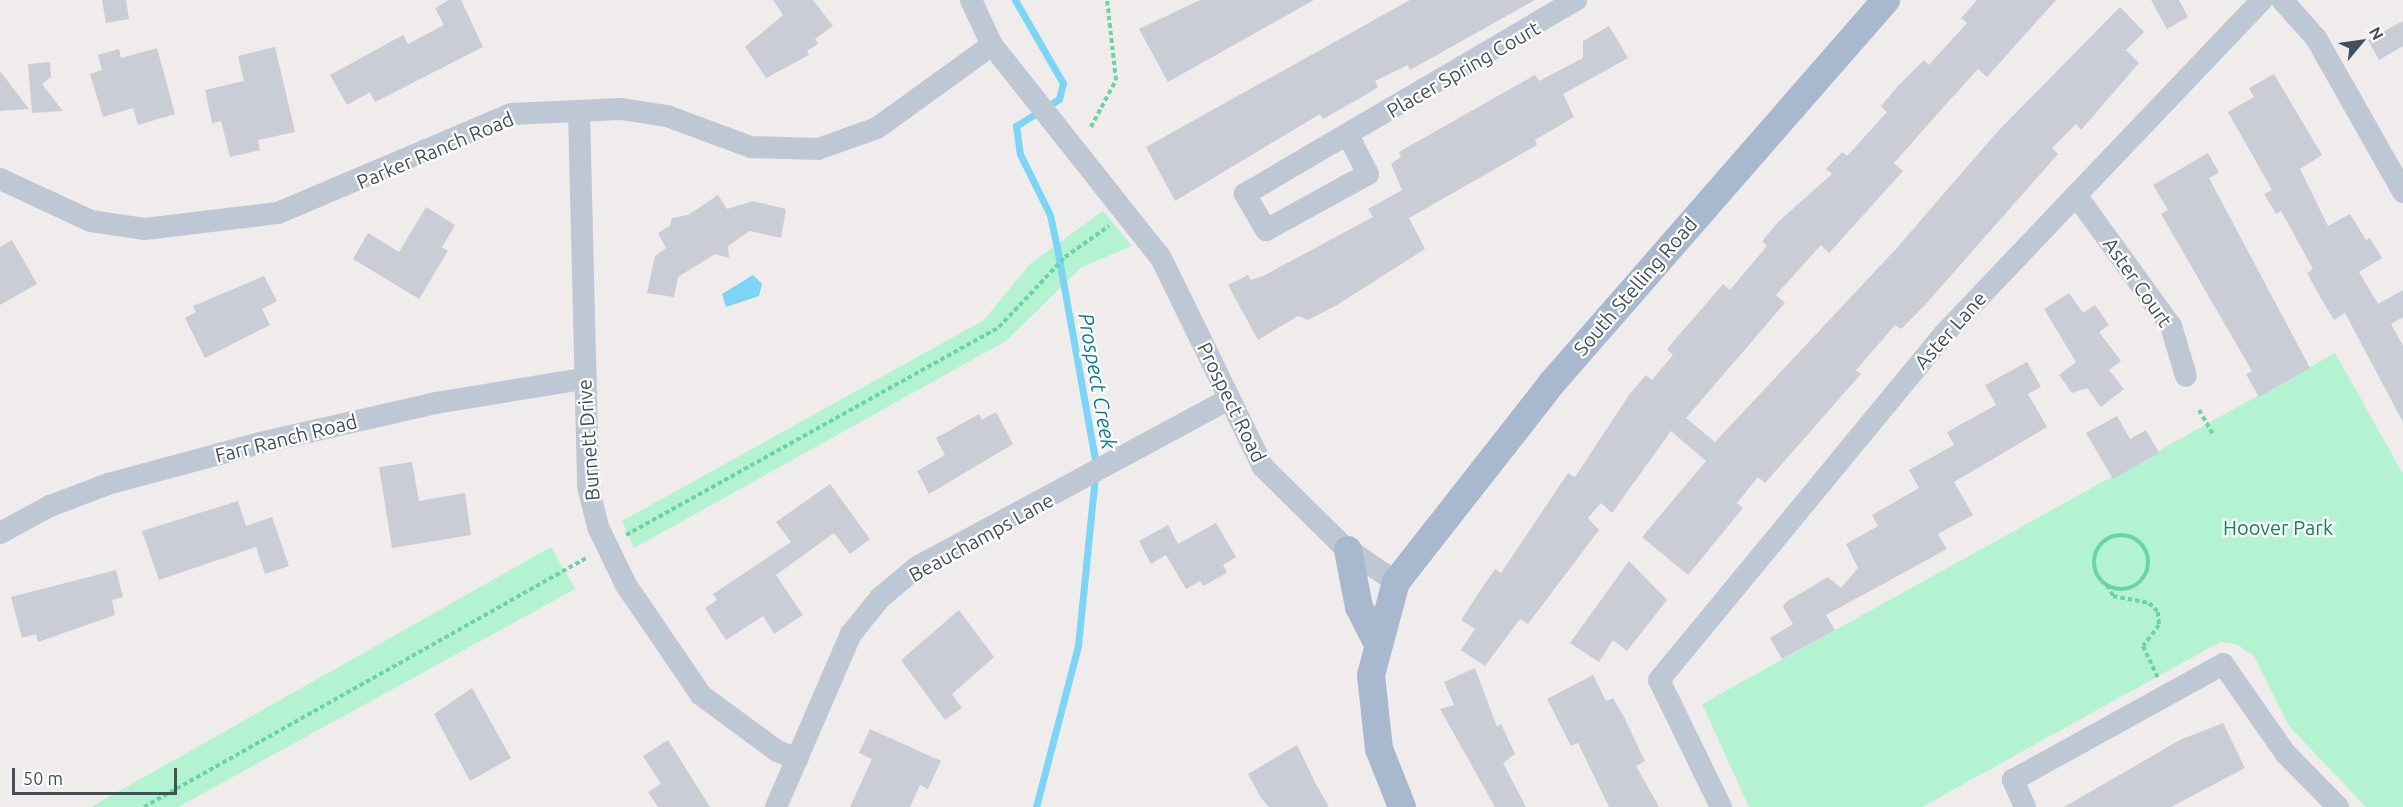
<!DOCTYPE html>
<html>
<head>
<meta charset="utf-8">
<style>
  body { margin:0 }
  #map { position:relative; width:2403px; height:807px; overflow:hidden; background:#f0ecec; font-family:Ubuntu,sans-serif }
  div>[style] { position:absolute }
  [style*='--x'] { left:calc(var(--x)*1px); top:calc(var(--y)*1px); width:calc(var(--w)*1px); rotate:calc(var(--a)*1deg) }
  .green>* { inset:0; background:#b4f3d1 }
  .water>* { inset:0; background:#7cd4f6 }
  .stream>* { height:7px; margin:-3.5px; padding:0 3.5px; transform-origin:3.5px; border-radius:3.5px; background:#7cd4f6 }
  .building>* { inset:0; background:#cacdd5 }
  .path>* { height:4px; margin-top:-2px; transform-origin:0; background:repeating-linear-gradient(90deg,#68d5a7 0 4.5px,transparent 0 7.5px) }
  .path>.ring { margin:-2px; padding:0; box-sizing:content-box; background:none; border:4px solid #68d5a7; border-radius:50% }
  .minor>* { height:22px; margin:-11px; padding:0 11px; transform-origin:11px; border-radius:11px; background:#bec8d4 }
  .major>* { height:28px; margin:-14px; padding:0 14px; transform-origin:14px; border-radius:14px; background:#a8b9cf }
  span { translate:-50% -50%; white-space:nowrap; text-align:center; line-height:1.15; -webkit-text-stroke:4.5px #fff; paint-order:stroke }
  .street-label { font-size:20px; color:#434e5c }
  .park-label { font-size:20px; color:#0c8450 }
  .water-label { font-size:21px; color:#017aa9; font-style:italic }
  .north { position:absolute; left:2331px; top:12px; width:60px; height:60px; -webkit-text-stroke:4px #fff; paint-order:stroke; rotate:61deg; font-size:16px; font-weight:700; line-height:24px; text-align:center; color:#434e5c }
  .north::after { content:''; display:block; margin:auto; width:21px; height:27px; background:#434e5c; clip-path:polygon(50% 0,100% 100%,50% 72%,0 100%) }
  .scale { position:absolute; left:12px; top:768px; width:165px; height:27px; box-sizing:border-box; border:3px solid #434e5c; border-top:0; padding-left:8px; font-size:18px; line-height:21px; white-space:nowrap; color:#434e5c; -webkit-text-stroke:4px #fff; paint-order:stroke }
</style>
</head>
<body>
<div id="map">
  <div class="green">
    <div style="clip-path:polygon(1103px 211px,1132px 246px,1082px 267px,1006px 341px,634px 548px,622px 521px,984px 320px,1030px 264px)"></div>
    <div style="clip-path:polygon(2335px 353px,2403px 474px,2403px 807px,2366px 807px,2289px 726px,2254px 656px,2236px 644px,2220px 642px,1922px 807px,1749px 807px,1702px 704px)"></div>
    <div style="clip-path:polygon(551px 547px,575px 589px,178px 807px,91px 807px)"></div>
  </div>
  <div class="water">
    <div style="clip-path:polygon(753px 275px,762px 284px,759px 296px,726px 307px,722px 294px)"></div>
  </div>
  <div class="stream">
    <div style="--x:1015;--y:0;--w:96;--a:60"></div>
    <div style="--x:1063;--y:83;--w:16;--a:104"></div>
    <div style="--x:1059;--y:99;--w:51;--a:147.9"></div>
    <div style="--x:1016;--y:126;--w:28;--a:82"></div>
    <div style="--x:1020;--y:154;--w:68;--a:63.8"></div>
    <div style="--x:1050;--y:215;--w:34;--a:78"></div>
    <div style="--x:1057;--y:248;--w:219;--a:79.8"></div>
    <div style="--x:1036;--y:807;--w:166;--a:-75.4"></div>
    <div style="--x:1078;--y:646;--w:172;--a:-84.3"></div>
  </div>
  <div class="building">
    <div style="clip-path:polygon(102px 0,126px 0,129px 19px,106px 23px)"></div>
    <div style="clip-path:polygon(449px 0,461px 0,483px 47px,375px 102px,370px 92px,347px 105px,330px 75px,403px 35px,408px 44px,444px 25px,435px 8px)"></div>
    <div style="clip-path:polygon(773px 0,813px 0,833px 26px,815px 39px,818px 44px,807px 51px,809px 55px,766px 78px,745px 47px,783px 15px)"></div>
    <div style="clip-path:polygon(1200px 0,1314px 0,1168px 82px,1139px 29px)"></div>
    <div style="clip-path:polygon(1410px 0,1535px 0,1410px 70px,1408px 65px,1375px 81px,1378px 87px,1369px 93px,1323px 119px,1320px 114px,1175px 201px,1146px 147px)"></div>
    <div style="clip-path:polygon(1977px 0,2056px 0,1987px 77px,1978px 69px,1940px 111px,1894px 163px,1903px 171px,1829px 253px,1821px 245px,1776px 295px,1785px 303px,1686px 418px,1715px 442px,1895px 250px,1998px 131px,2120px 7px,2144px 32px,2126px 50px,2139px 63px,2081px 130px,2076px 124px,2052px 148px,2058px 154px,1924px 306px,1901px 329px,1895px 325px,1856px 370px,1861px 374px,1765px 483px,1758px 477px,1737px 503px,1743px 508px,1688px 575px,1642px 537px,1706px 461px,1671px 431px,1612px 513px,1601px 503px,1588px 518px,1599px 530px,1528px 624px,1520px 619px,1485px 666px,1461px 650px,1475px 629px,1461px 620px,1480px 591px,1495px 569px,1501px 573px,1568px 473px,1575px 477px,1629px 395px,1646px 375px,1652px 380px,1673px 355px,1667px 349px,1723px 284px,1730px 290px,1767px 246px,1762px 241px,1778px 222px,1832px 174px,1826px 169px,1842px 152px,1847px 156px,1887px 112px,1881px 106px,1898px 86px,1924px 60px,1929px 65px,1967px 23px,1961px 18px)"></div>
    <div style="clip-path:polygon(2151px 0,2179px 0,2188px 17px,2167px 29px)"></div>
    <div style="clip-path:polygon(2403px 21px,2403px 46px,2379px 60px,2368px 40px)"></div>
    <div style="clip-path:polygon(1609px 26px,1628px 58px,1563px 94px,1574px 117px,1535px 140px,1537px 145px,1409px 218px,1425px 249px,1337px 305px,1308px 320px,1298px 316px,1258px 340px,1228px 285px,1248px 275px,1251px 280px,1263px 276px,1373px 217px,1368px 209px,1402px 190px,1391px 164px,1401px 157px,1399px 152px,1535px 75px,1539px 81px,1583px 58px,1583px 41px)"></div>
    <div style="clip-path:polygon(275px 47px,295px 132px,258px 140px,260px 150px,230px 157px,221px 121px,212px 123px,205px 90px,244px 81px,238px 56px)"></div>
    <div style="clip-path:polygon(157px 48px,175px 114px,138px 125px,133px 108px,103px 117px,90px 74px,102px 70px,98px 55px,119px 49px,121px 58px)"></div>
    <div style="clip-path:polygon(50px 62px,51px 77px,42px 84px,63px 111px,32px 113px,28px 64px)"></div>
    <div style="clip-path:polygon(0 71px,29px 109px,0 111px)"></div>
    <div style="clip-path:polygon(2274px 74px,2322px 155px,2300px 169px,2328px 226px,2350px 214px,2366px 240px,2370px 238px,2382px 258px,2359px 272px,2378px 304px,2403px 290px,2403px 317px,2391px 324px,2403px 346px,2403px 422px,2345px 313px,2334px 320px,2322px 300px,2307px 273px,2313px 269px,2281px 211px,2276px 214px,2264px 194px,2272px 190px,2228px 112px,2254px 97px,2249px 88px)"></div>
    <div style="clip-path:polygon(2208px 153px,2219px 173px,2209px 178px,2310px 368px,2259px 397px,2246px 374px,2252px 371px,2161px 214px,2168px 210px,2153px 185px)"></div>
    <div style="clip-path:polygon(718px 195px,727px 209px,753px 201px,786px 209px,781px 238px,750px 231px,728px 246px,729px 258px,715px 254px,678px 277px,674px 297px,647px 293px,655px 256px,666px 248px,658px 233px,670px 226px,672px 218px,688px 215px)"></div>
    <div style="clip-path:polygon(426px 207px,455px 225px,442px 247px,448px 251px,419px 299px,353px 259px,368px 233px,399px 252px)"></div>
    <div style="clip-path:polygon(12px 240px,37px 284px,0 305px,0 247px)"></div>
    <div style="clip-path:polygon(264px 276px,277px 301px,262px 309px,270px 325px,205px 358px,185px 318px,196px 312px,193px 306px)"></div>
    <div style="clip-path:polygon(2069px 293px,2083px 313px,2095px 305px,2109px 325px,2099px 332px,2121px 361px,2109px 370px,2124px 389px,2101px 407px,2087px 388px,2072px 393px,2059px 375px,2076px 362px,2044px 309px)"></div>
    <div style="clip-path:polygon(2027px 362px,2041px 387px,2028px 394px,2047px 427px,1954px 482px,1973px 515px,1938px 534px,1947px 549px,1826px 615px,1835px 630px,1782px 659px,1770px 638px,1793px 624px,1783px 607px,1786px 602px,1828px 577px,1841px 588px,1858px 568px,1846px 544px,1878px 526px,1872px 515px,1919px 488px,1909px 470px,1954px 445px,1947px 432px,1996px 405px,1985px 385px)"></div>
    <div style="clip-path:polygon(996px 412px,1013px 444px,929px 494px,917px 471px,945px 455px,936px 438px,979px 414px,982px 420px)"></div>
    <div style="clip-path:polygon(2117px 416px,2130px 439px,2146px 430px,2159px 453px,2113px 479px,2086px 433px)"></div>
    <div style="clip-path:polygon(412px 462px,419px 501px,465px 493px,471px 535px,392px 548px,379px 467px)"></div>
    <div style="clip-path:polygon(830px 484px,870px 539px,850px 554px,834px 533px,776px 575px,803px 615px,774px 634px,763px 616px,726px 640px,705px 608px,717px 600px,713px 594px,791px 542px,776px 522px)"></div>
    <div style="clip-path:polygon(238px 501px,246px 526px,272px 517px,289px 566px,265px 574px,256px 547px,159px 580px,142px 531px)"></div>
    <div style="clip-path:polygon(1216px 523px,1236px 557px,1223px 565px,1227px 573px,1203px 586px,1200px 581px,1186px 589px,1166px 555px,1151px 564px,1139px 541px,1168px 525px,1178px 544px)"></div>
    <div style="clip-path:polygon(1629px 561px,1667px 600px,1627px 651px,1613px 640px,1599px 662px,1570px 643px)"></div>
    <div style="clip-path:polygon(116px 570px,123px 597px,112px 600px,115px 615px,38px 642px,36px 634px,22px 638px,11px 597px)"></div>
    <div style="clip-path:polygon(959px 610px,994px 657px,952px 694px,962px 708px,945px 720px,901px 660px)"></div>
    <div style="clip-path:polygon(1475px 668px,1497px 727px,1501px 724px,1515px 754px,1503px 763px,1526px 807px,1495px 807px,1440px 709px,1454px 705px,1444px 682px)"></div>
    <div style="clip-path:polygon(1593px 675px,1606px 701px,1613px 698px,1625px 719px,1645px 761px,1636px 766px,1659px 807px,1609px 807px,1578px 743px,1571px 746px,1547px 699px)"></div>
    <div style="clip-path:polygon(472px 688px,511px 758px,470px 781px,434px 714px)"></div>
    <div style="clip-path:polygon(2223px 723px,2245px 768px,2171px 807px,2064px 807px,2180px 740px)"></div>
    <div style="clip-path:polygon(870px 729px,941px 761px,928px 789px,920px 785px,910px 807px,850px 807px,872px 759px,859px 753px)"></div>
    <div style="clip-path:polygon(668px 740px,710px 807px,658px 807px,648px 792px,661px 784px,643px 756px)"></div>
    <div style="clip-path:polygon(1297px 745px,1315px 782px,1329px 807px,1269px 807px,1261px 798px,1248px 774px)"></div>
  </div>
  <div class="path">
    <div style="--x:1091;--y:127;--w:53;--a:-62"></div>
    <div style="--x:1116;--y:80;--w:81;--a:-96.4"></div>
    <div style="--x:2199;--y:410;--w:28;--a:60"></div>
    <div style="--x:626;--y:535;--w:427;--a:-29.1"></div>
    <div style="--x:999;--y:327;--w:96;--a:-46.7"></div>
    <div style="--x:1065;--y:257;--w:54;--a:-35.2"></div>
    <div class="ring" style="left:2094px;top:535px;width:50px;height:50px"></div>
    <div style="--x:2107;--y:585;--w:13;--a:61"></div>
    <div style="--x:2113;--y:596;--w:37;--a:11"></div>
    <div style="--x:2149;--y:603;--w:13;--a:45"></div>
    <div style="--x:2158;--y:612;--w:13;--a:86"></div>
    <div style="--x:2159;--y:625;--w:26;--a:127"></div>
    <div style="--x:2143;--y:646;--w:35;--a:65"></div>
    <div style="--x:144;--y:807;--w:510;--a:-29.38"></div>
  </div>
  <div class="minor">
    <div style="--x:971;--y:0;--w:50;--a:65"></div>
    <div style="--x:992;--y:45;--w:272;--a:51.6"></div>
    <div style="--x:1161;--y:258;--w:233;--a:64"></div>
    <div style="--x:1263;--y:467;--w:112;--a:44.6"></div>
    <div style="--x:1343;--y:546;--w:64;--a:34.2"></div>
    <div style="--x:2282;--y:0;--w:51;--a:48.2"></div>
    <div style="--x:2316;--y:38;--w:177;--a:60.5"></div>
    <div style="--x:579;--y:111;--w:375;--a:88.6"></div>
    <div style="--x:588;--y:486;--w:42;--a:76.3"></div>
    <div style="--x:598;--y:527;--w:64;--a:64.2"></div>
    <div style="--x:626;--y:585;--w:133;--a:55.7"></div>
    <div style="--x:701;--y:695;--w:94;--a:36.4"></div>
    <div style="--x:777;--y:751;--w:22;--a:21"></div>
    <div style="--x:1348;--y:135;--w:44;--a:62.9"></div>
    <div style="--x:1368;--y:174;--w:116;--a:151.2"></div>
    <div style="--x:1266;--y:230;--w:42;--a:-120.3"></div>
    <div style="--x:1245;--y:194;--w:384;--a:-30.4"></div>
    <div style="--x:0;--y:179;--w:100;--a:24.8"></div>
    <div style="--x:91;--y:221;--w:55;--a:8.4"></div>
    <div style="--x:145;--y:229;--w:134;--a:-6.9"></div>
    <div style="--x:278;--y:213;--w:253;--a:-23"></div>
    <div style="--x:511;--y:114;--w:110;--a:-2.6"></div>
    <div style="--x:621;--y:109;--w:47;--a:8.7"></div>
    <div style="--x:667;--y:116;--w:90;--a:20.3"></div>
    <div style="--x:751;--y:147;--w:67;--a:1.7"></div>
    <div style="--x:818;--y:149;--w:63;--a:-19.6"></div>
    <div style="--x:877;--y:128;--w:142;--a:-35.8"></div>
    <div style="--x:2076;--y:195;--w:162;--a:54.1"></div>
    <div style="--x:2171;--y:326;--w:52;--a:73.3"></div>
    <div style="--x:0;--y:533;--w:57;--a:-28.4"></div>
    <div style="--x:50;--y:506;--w:62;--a:-20.8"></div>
    <div style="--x:108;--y:484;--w:157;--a:-15.1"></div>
    <div style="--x:260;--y:443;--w:180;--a:-12.8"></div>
    <div style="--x:436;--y:403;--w:149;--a:-9.3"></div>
    <div style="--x:776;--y:807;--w:189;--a:-66.6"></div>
    <div style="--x:851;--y:634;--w:46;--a:-51.1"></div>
    <div style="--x:880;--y:598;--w:48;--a:-40"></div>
    <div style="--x:917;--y:567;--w:352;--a:-28.3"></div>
    <div style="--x:1721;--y:807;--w:141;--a:-116"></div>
    <div style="--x:1659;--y:680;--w:447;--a:-50.5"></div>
    <div style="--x:1943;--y:335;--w:463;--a:-46.4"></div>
    <div style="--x:2025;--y:807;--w:30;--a:-114"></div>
    <div style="--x:2013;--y:780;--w:240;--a:-28.9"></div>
    <div style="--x:2223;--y:664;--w:108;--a:55.1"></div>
    <div style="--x:2285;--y:753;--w:76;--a:45.5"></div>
  </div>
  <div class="major">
    <div style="--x:1348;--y:550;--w:58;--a:79.1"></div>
    <div style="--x:1359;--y:607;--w:39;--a:63"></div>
    <div style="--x:1402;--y:807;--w:62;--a:-111.6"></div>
    <div style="--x:1379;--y:749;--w:74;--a:-96.2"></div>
    <div style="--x:1371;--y:675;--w:96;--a:-75"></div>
    <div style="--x:1396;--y:582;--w:251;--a:-51.9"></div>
    <div style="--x:1551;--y:384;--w:510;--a:-48.9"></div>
  </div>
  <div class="street-label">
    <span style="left:1463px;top:69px;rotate:-30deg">Placer Spring Court</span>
    <span style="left:435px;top:150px;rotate:-23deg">Parker Ranch Road</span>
    <span style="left:2138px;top:282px;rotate:55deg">Aster Court</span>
    <span style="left:1635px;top:286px;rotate:-49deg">South Stelling Road</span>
    <span style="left:1950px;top:330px;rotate:-48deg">Aster Lane</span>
    <span style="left:1232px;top:402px;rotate:64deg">Prospect Road</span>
    <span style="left:286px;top:438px;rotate:-14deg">Farr Ranch Road</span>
    <span style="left:588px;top:440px;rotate:-94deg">Burnett Drive</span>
    <span style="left:981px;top:537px;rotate:-29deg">Beauchamps Lane</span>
  </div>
  <div class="park-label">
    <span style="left:2278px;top:527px">Hoover Park</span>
  </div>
  <div class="water-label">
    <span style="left:1098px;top:381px;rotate:80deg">Prospect Creek</span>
  </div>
  <div class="north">N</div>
  <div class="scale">50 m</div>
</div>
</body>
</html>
